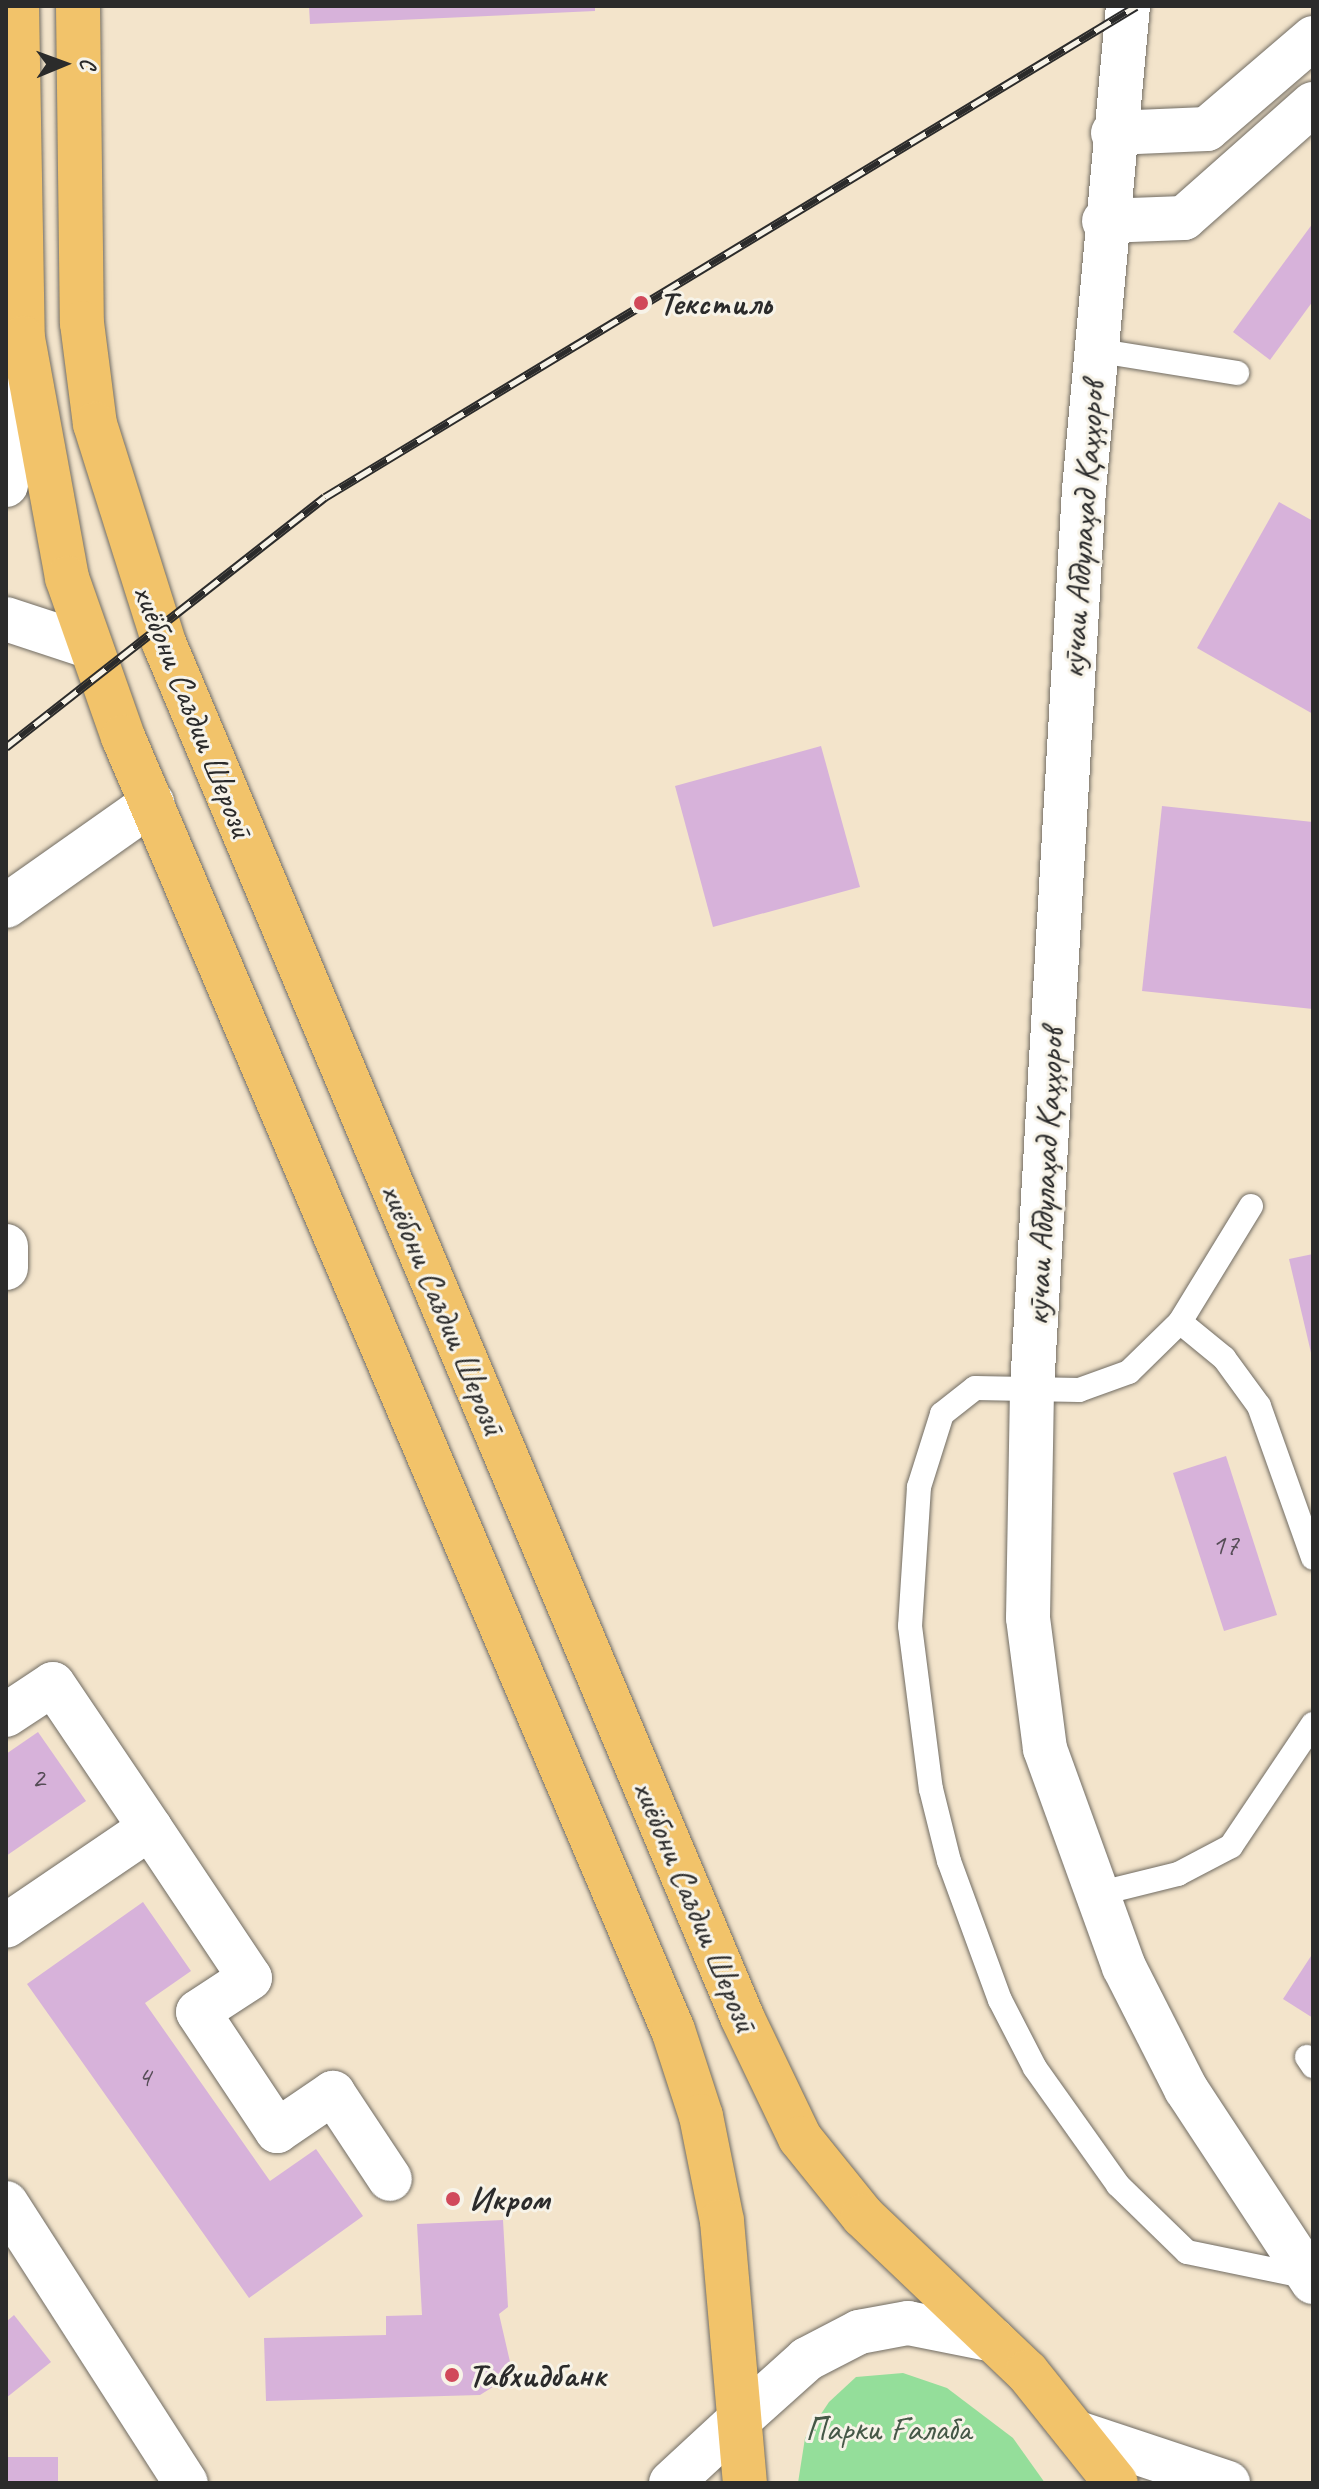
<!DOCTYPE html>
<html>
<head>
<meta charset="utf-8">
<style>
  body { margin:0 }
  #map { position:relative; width:1319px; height:2489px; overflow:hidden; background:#f3e4cb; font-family:Caveat,sans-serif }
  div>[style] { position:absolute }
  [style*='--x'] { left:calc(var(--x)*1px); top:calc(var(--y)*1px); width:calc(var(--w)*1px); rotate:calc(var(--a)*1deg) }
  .green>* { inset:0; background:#94de9a }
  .building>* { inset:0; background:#d7b2da }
  .roads { filter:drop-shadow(0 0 2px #716c63) drop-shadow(0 0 2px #716c63) }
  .service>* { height:24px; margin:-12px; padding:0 12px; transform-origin:12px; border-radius:12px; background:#fff }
  .minor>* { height:44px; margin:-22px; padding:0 22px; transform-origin:22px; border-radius:22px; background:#fff }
  .tertiary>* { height:44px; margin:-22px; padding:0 22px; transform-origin:22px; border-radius:22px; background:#fff }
  .trunk>* { height:44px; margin:-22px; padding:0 22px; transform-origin:22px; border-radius:22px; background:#f2c36a }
  .rail>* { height:9px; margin-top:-4.5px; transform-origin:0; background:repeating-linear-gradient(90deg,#f7f3e8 0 18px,#2b2b2b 0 36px); box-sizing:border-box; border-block:2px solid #2b2b2b }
  .dots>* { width:22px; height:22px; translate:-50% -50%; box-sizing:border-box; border:4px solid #f7f3e8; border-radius:50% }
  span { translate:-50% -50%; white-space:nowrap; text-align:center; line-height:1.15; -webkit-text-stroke:6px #f7f3e8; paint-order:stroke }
  .number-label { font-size:30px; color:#564d57 }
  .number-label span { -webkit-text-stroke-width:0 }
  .poi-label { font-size:34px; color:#2b2b2b; font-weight:700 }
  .left { translate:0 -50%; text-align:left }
  .street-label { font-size:34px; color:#2b2b2b }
  .park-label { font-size:34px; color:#455847 }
  .frame { position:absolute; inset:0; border:8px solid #2b2b2b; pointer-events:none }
  .north { position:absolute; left:24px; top:24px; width:80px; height:80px; -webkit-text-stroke:6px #f7f3e8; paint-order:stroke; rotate:89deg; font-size:22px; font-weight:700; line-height:32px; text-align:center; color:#2b2b2b }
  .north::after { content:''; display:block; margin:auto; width:28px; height:36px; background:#2b2b2b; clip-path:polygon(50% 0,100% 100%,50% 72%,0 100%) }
</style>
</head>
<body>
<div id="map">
  <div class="green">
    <div style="clip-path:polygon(903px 2373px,947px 2388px,1013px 2438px,1045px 2483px,798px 2483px,805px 2438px,829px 2402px,856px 2377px)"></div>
  </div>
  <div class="building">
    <div style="clip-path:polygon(309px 6px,595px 6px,595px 11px,310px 24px)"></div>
    <div style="clip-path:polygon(1313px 223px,1313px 301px,1270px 360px,1233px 332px)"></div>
    <div style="clip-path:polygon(1279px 502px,1313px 521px,1313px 714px,1197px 648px)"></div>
    <div style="clip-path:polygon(821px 746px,860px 887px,713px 927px,675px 786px)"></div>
    <div style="clip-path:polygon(1162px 806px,1313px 822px,1313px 1009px,1142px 991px)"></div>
    <div style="clip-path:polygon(1313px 1254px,1313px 1357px,1312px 1357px,1289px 1259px)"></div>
    <div style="clip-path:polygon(1226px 1456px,1277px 1615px,1224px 1631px,1173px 1473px)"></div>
    <div style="clip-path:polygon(38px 1732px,86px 1801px,6px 1856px,6px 1754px)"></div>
    <div style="clip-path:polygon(143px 1902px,191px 1971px,145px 2003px,270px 2181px,316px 2149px,363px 2216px,249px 2298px,27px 1984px)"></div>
    <div style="clip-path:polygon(1313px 1953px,1313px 2018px,1283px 1999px)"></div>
    <div style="clip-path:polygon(503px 2220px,508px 2307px,499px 2314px,511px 2366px,496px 2385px,480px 2395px,266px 2401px,264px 2338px,386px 2335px,386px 2316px,422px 2315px,417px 2224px)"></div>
    <div style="clip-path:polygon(14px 2315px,51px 2362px,6px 2398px,6px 2322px)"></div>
    <div style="clip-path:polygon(6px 2457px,58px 2457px,58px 2483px,6px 2483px)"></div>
  </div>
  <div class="roads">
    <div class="service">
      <div style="--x:1094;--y:350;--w:145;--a:9.1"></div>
      <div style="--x:1251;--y:1206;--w:136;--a:121.5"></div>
      <div style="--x:1180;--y:1322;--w:71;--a:135.6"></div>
      <div style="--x:1129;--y:1372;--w:53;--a:160.2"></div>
      <div style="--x:1079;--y:1390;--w:104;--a:-178.9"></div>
      <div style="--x:975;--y:1388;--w:42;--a:141.8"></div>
      <div style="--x:942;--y:1414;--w:77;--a:107.5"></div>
      <div style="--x:919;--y:1487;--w:139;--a:93.7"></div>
      <div style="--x:910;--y:1626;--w:164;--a:82.7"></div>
      <div style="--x:931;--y:1789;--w:74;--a:76"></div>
      <div style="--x:949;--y:1861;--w:148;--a:69.9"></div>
      <div style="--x:1000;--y:2000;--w:76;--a:62.8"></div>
      <div style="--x:1035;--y:2068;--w:143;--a:54.6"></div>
      <div style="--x:1118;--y:2185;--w:96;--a:44.2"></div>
      <div style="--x:1187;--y:2252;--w:125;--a:11.6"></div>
      <div style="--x:1180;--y:1322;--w:57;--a:39.3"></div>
      <div style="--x:1224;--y:1358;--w:59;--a:53.9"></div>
      <div style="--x:1259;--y:1406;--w:161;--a:70.4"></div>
      <div style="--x:1093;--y:1895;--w:88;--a:-13.9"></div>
      <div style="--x:1178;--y:1874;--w:60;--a:-27.8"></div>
      <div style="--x:1231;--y:1846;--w:147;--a:-56.1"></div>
      <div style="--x:1307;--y:2057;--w:11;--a:56"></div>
    </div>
    <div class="minor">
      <div style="--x:1128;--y:6;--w:485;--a:95.2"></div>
      <div style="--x:1084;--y:489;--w:902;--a:93.31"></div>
      <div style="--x:1032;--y:1389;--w:229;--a:91"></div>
      <div style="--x:1028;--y:1618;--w:132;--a:82.6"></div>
      <div style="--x:1045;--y:1749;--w:232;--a:70.1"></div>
      <div style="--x:1124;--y:1967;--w:137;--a:63.1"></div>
      <div style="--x:1186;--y:2089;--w:231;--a:56.7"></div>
      <div style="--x:1113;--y:133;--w:94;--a:-2.4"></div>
      <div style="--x:1207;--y:129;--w:140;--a:-40.6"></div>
      <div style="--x:1104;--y:221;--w:80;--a:-2.1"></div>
      <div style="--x:1184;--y:218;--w:172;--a:-41.5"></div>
      <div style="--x:6;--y:906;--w:179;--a:-35.2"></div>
      <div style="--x:6;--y:1246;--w:22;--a:90"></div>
      <div style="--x:6;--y:1715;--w:56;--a:-33.4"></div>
      <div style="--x:53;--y:1684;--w:174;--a:56"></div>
      <div style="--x:150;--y:1828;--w:174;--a:145.8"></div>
      <div style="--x:150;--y:1828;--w:180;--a:56.3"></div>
      <div style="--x:250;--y:1978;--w:62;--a:146.8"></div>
      <div style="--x:198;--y:2012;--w:143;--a:56.4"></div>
      <div style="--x:277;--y:2131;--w:68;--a:-34.2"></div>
      <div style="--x:333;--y:2093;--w:103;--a:56.5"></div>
      <div style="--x:6;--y:2203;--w:333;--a:57.3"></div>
      <div style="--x:671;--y:2483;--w:91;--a:-42.8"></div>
    </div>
    <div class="tertiary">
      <div style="--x:6;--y:485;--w:126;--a:-83.2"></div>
      <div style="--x:6;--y:619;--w:86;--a:18.2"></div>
      <div style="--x:738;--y:2421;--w:93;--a:-41.9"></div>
      <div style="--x:807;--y:2359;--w:59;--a:-27.4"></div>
      <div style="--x:859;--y:2332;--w:50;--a:-10.4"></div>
      <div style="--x:908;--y:2323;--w:87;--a:11.3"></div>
      <div style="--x:1081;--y:2434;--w:155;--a:18.4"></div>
    </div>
    <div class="trunk">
      <div style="--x:17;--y:6;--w:332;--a:89"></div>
      <div style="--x:23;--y:338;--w:244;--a:79.6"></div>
      <div style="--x:67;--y:578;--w:169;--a:70.6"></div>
      <div style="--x:123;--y:737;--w:1405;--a:66.96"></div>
      <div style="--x:673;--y:2030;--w:90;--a:72"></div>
      <div style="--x:701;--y:2116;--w:107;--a:78.7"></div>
      <div style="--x:722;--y:2221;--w:263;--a:85"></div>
      <div style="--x:78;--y:6;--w:317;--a:89.3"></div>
      <div style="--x:82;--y:323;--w:102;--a:82.7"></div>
      <div style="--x:95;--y:424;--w:230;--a:72.5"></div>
      <div style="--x:164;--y:643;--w:1491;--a:67.18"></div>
      <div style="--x:742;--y:2017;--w:134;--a:64.4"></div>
      <div style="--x:800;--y:2138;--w:100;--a:51.1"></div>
      <div style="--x:863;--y:2216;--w:226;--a:43.6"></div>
      <div style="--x:1027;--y:2372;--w:142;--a:51.3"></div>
    </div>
  </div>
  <div class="rail">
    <div style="--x:6;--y:747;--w:405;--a:-38.1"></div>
    <div style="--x:325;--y:497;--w:948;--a:-31.19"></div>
  </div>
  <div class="dots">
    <div style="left:641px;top:303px;background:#d1495b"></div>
    <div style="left:453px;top:2199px;background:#d1495b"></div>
    <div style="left:452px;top:2375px;background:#d1495b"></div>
  </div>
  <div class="number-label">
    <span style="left:1225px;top:1544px">17</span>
    <span style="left:38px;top:1777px">2</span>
    <span style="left:144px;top:2076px">4</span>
  </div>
  <div class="poi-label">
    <span class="left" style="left:659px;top:303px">Текстиль</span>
    <span class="left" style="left:469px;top:2199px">Икром</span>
    <span class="left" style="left:468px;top:2375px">Тавхидбанк</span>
  </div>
  <div class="street-label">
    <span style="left:1082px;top:530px;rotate:-86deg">кӯчаи Абдулаҳад Қаҳҳоров</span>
    <span style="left:194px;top:711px;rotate:68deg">хиёбони Саъдии Шерозӣ</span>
    <span style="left:1044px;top:1177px;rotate:-87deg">кӯчаи Абдулаҳад Қаҳҳоров</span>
    <span style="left:444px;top:1309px;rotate:67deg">хиёбони Саъдии Шерозӣ</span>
    <span style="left:696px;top:1906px;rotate:67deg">хиёбони Саъдии Шерозӣ</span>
  </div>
  <div class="park-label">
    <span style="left:888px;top:2429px">Парки Ғалаба</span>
  </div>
  <div class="frame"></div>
  <div class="north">С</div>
</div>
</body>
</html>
